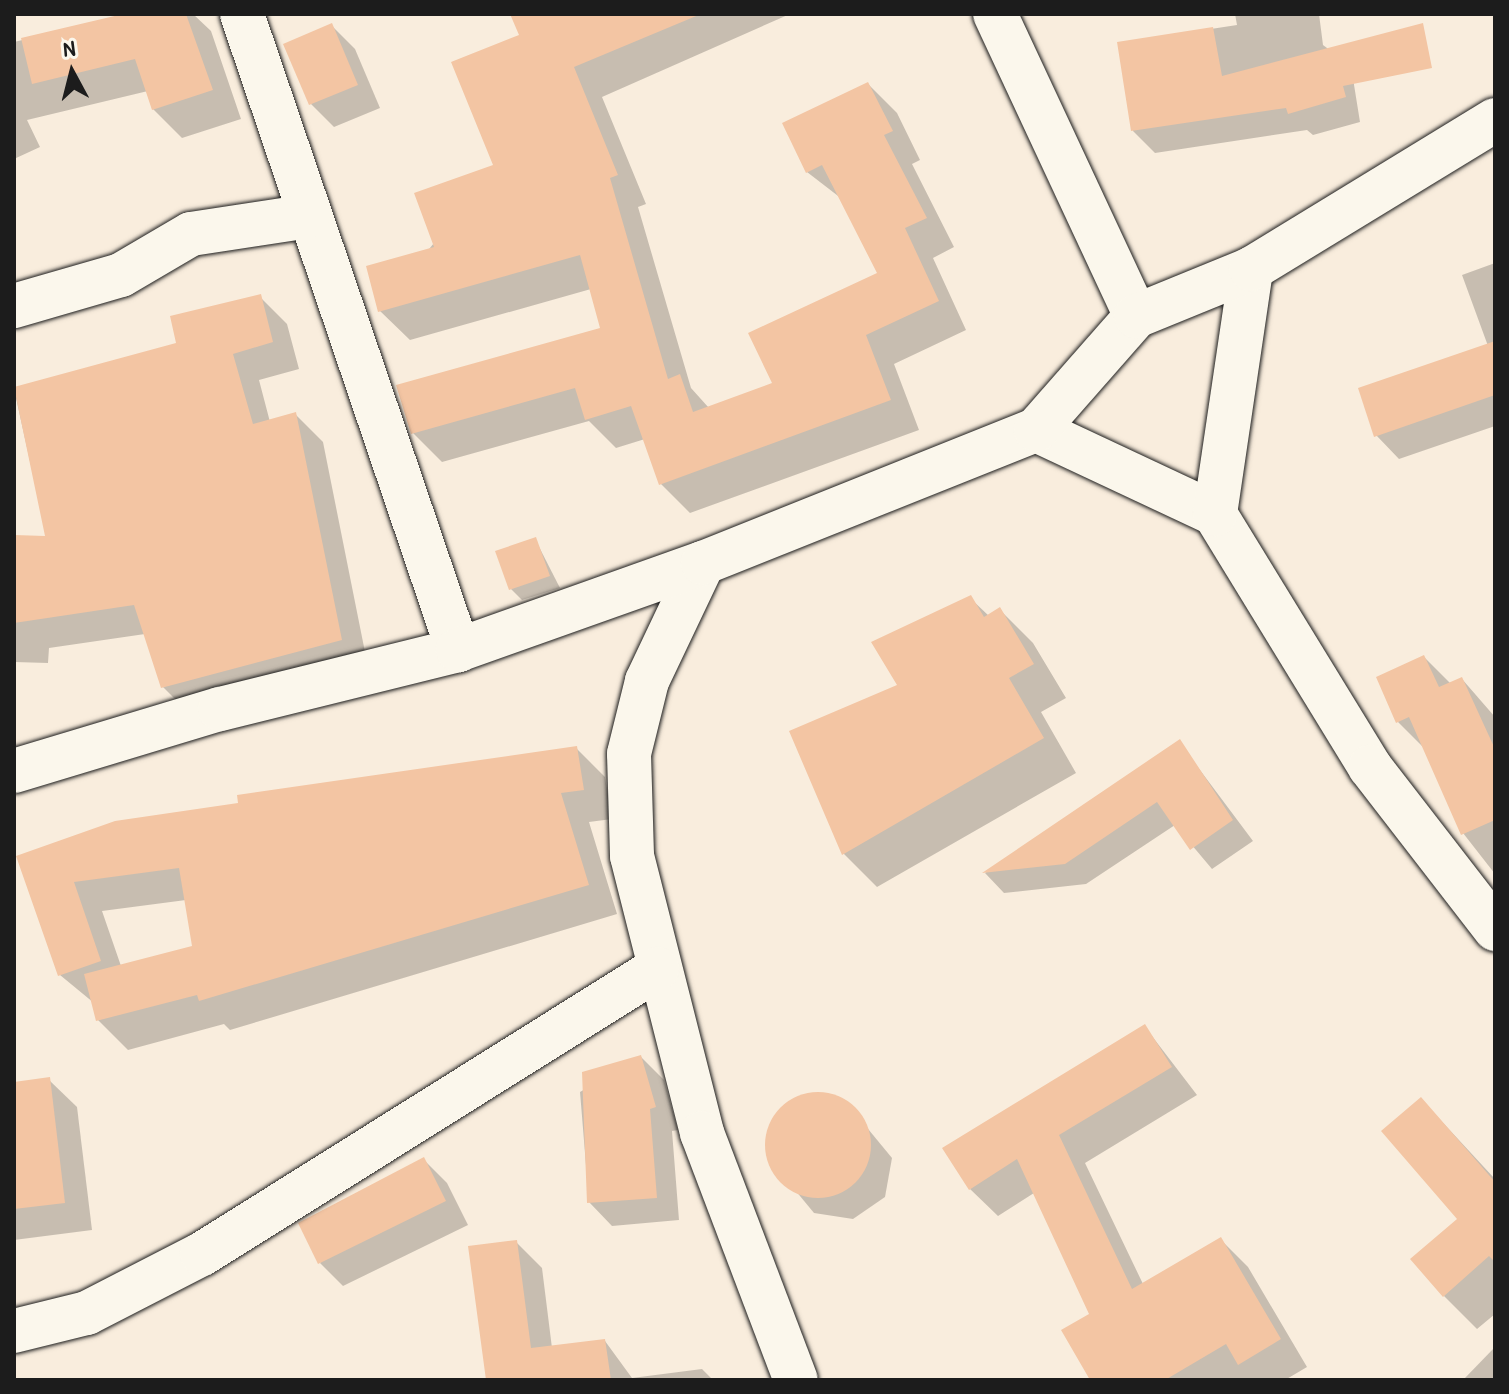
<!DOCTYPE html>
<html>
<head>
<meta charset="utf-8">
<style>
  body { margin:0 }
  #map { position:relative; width:1509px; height:1394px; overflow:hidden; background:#f9eddd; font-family:"Patrick Hand",sans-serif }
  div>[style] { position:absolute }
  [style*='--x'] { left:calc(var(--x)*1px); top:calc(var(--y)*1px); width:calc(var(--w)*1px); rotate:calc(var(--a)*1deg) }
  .shadow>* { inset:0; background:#0003 }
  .building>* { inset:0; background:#f3c5a3 }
  .round { border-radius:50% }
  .roads { filter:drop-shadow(0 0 2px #1c1c1c) drop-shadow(0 0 2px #1c1c1c) }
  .street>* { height:44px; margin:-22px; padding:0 22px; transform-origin:22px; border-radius:22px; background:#fbf7ec }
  span { translate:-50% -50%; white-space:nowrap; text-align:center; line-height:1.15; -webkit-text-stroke:6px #fbf7ec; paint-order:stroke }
  .frame { position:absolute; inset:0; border:16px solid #1c1c1c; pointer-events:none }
  .north { position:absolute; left:32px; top:32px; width:80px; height:80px; -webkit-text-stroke:6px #fbf7ec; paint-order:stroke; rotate:353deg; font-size:22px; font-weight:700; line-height:32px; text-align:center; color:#1c1c1c }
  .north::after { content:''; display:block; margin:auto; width:28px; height:36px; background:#1c1c1c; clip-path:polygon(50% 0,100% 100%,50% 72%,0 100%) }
</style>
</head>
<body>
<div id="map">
  <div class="shadow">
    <div style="clip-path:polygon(132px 14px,193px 14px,211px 31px,241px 119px,182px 138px,153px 109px,148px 91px,27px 120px,40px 147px,14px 159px,14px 42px)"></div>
    <div style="clip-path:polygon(512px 14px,790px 14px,602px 97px,646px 204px,638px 207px,691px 388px,709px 408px,775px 384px,880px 274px,842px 199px,807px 172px,868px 84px,897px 113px,920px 160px,912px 164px,954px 247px,933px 258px,966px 330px,894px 364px,919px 430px,690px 513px,661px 484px,645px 439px,616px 448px,589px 421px,442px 462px,413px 433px,603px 330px,591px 289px,410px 340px,380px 311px,495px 166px,521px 36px)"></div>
    <div style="clip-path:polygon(1235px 14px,1319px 14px,1323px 45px,1351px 66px,1360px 122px,1313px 135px,1307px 130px,1155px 153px,1133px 131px,1119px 43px,1237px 25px)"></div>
    <div style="clip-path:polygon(332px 26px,355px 49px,380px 108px,334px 127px,311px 104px)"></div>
    <div style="clip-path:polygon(1495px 263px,1495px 426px,1399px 459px,1376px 435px,1488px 346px,1462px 275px)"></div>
    <div style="clip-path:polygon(260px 297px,287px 324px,299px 369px,259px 380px,270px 422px,296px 415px,323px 442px,368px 667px,190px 714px,163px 687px,145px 634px,49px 648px,48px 663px,14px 662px,14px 537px,47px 538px,14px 389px,179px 344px)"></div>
    <div style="clip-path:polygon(535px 539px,560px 588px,522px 600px,511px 589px)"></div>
    <div style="clip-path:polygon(970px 598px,989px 616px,1000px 610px,1033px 643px,1066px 698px,1041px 712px,1076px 773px,877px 887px,844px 854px,792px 732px,900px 686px,874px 642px)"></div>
    <div style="clip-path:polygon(1424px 657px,1451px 684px,1462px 679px,1495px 717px,1495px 874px,1463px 833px,1425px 749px,1398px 722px)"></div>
    <div style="clip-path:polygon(1179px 742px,1253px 841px,1212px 869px,1175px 825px,1086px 884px,1004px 893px,985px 873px)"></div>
    <div style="clip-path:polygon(evenodd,576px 748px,605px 777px,612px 819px,589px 822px,617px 914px,230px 1030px,224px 1024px,128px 1050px,98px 1020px,94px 1003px,60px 975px,19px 857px,576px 748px,186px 900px,194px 947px,121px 966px,102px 911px,186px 900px)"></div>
    <div style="clip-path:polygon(1145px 1027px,1197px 1095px,1085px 1163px,1143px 1284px,1220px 1239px,1248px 1267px,1307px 1367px,1285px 1380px,1093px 1380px,1092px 1315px,1034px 1193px,998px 1216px,970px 1189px)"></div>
    <div style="clip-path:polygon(641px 1057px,664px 1080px,678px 1130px,672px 1131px,679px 1220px,612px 1226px,589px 1202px,580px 1092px)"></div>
    <div style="clip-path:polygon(49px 1080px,77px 1107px,92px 1230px,14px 1240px,14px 1084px)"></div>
    <div style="clip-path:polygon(806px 1095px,845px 1101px,892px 1158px,885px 1197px,853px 1219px,814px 1213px,767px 1156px,774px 1117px)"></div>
    <div style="clip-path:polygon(1421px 1099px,1495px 1179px,1495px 1314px,1477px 1329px,1444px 1296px,1460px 1219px)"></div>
    <div style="clip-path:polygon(424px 1160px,447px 1183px,468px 1225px,343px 1286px,320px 1263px)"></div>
    <div style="clip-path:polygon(516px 1242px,542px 1268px,552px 1348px,605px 1341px,632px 1378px,702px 1369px,713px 1380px,488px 1380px)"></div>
    <div style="clip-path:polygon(1495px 1347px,1495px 1380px,1463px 1380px)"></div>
  </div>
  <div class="building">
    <div style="clip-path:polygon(123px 14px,186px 14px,213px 90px,152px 110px,135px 59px,32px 84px,21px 38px)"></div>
    <div style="clip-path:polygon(510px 14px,701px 14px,574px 67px,618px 175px,610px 178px,668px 379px,680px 374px,693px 412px,772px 383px,748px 333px,877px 273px,822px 165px,806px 173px,782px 123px,868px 82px,893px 131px,884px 135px,927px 218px,905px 228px,939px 301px,866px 335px,891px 400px,659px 485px,631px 406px,585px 420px,575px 388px,411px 434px,396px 385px,600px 328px,580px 255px,378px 312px,366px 266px,434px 247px,414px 193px,493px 165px,451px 62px,519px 35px)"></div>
    <div style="clip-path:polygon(332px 23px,358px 85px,309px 105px,283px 44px)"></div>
    <div style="clip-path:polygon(1423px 23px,1432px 68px,1343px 86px,1346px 97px,1288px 114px,1286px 108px,1131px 131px,1117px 42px,1213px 27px,1222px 76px)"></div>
    <div style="clip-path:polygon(261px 294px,273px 342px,233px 354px,253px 424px,296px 412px,342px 640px,161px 688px,134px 605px,14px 623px,14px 535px,45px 536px,14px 387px,176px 343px,170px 316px)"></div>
    <div style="clip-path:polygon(1495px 341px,1495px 395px,1374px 437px,1358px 388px)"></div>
    <div style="clip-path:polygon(536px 537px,550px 576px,509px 590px,495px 551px)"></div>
    <div style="clip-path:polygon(971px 595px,984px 617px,1000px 607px,1034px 664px,1009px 678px,1044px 738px,842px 855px,789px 731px,897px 685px,871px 642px)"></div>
    <div style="clip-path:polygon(1424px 655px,1439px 687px,1462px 677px,1495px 749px,1495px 820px,1461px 835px,1409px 717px,1396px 723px,1376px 677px)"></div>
    <div style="clip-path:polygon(1180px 739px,1233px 820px,1190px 850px,1157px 802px,1065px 864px,982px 873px)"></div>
    <div style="clip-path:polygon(577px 746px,584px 790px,561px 793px,589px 885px,199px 1001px,197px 995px,96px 1021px,84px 974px,192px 946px,179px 868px,74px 882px,101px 961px,58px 976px,16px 856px,115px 821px,238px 803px,237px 795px)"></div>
    <div style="clip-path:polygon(1145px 1024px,1172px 1067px,1059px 1135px,1132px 1289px,1221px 1237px,1281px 1339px,1238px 1365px,1226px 1344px,1165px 1380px,1090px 1380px,1061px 1330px,1089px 1314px,1017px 1159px,969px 1190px,942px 1148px)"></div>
    <div style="clip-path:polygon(641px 1055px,656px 1107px,650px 1109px,657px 1198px,587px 1203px,582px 1072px)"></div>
    <div style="clip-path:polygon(50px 1077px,65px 1203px,14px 1209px,14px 1082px)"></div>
    <div class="round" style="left:765px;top:1092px;width:106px;height:106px"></div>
    <div style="clip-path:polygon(1421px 1097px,1495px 1182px,1495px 1262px,1489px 1256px,1443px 1297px,1410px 1259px,1457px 1219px,1381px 1131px)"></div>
    <div style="clip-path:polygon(424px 1157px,446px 1201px,318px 1264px,298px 1223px)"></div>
    <div style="clip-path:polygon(517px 1240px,531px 1348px,605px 1339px,611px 1380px,486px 1380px,468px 1246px)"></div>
  </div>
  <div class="roads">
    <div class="street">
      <div style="--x:242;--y:14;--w:672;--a:71.24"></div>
      <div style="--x:995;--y:14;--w:333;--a:65"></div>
      <div style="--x:14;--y:306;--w:111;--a:-16.2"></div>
      <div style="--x:121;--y:275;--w:81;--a:-30.4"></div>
      <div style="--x:191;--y:234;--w:118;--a:-8.7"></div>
      <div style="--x:1036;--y:430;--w:198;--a:25.1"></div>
      <div style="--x:1215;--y:514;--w:297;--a:58.5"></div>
      <div style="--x:1370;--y:767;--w:205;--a:52.3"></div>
      <div style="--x:1215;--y:514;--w:248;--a:-81.6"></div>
      <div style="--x:703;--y:563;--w:131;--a:115.4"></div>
      <div style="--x:647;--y:681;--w:75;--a:103.9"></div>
      <div style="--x:629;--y:754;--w:102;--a:88.3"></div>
      <div style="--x:632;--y:856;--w:286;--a:75.8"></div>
      <div style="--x:702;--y:1133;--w:264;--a:69.2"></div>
      <div style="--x:14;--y:771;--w:215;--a:-16.8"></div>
      <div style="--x:220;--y:709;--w:245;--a:-13.9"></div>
      <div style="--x:458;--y:650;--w:260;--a:-19.6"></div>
      <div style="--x:703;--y:563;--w:359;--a:-21.8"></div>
      <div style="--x:1036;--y:430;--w:152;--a:-48.7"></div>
      <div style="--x:1136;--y:316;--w:124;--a:-22.2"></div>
      <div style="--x:1251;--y:269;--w:286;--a:-31.4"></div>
      <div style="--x:14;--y:1331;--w:75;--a:-13.9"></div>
      <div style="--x:87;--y:1313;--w:129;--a:-27.2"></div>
      <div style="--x:202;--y:1254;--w:537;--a:-32.06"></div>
    </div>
  </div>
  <div class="frame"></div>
  <div class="north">N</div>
</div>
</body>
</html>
